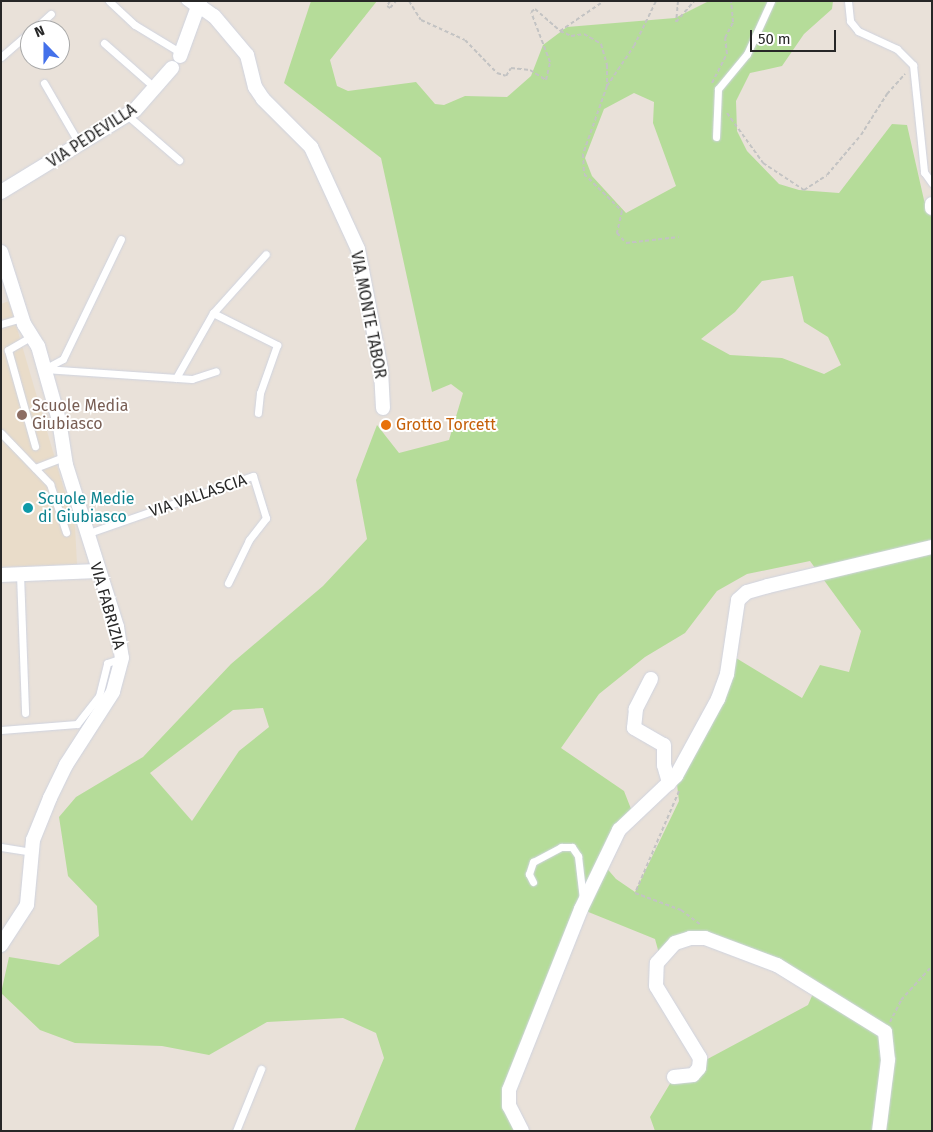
<!DOCTYPE html>
<html>
<head>
<meta charset="utf-8">
<style>
  body { margin:0 }
  #map { position:relative; width:933px; height:1132px; overflow:hidden; background:#e9e1d9; font-family:"Fira Sans",sans-serif }
  div>[style] { position:absolute }
  [style*='--x'] { left:calc(var(--x)*1px); top:calc(var(--y)*1px); width:calc(var(--w)*1px); rotate:calc(var(--a)*1deg) }
  .education>* { inset:0; background:#e9dcc9 }
  .green>* { inset:0; background:#b5dc99 }
  .path>* { height:2px; margin-top:-1px; transform-origin:0; background:repeating-linear-gradient(90deg,#c3c3c3 0 4px,transparent 0 6.5px) }
  .roads { filter:drop-shadow(0 0 1px #cfd3df) drop-shadow(0 0 1px #cfd3df) }
  .lane>* { height:7px; margin:-3.5px; padding:0 3.5px; transform-origin:3.5px; border-radius:3.5px; background:#fff }
  .street>* { height:14px; margin:-7px; padding:0 7px; transform-origin:7px; border-radius:7px; background:#fff }
  .dots>* { width:14px; height:14px; translate:-50% -50%; box-sizing:border-box; border:2px solid #fff; border-radius:50% }
  span { translate:-50% -50%; white-space:nowrap; text-align:center; line-height:1.15; -webkit-text-stroke:4px #fff; paint-order:stroke }
  .street-label { font-size:16px; color:#272727 }
  .education-label { font-size:16px; color:#785e54 }
  .left { translate:0 -50%; text-align:left }
  .food-label { font-size:16px; color:#c56008 }
  .culture-label { font-size:16px; color:#0d838f }
  .frame { position:absolute; inset:0; border:2px solid #272727; pointer-events:none }
  .north { position:absolute; left:20px; top:20px; width:50px; height:50px; box-sizing:border-box; background:#fff; border:1px solid #a9a9a9; border-radius:50%; rotate:338deg; font-size:14px; font-weight:700; line-height:20px; text-align:center; color:#272727 }
  .north::after { content:''; display:block; margin:auto; width:18px; height:22px; background:#4471ea; clip-path:polygon(50% 0,100% 100%,50% 72%,0 100%) }
  .scale { position:absolute; left:750px; top:30px; width:86px; height:22px; box-sizing:border-box; border:2px solid #272727; border-top:0; padding-left:6px; font-size:15px; line-height:18px; white-space:nowrap; color:#272727; -webkit-text-stroke:4px #fff; paint-order:stroke }
</style>
</head>
<body>
<div id="map">
  <div class="education">
    <div style="clip-path:polygon(9px 301px,75px 527px,77px 564px,1px 567px,1px 304px)"></div>
  </div>
  <div class="green">
    <div style="clip-path:polygon(evenodd,311px 1px,377px 1px,330px 60px,337px 86px,348px 91px,416px 82px,435px 104px,444px 105px,465px 96px,507px 97px,531px 76px,543px 45px,567px 27px,675px 18px,709px 1px,833px 1px,832px 9px,804px 34px,782px 66px,750px 73px,736px 101px,737px 131px,747px 151px,779px 184px,799px 190px,839px 193px,892px 124px,907px 125px,924px 200px,932px 219px,932px 1131px,655px 1131px,650px 1117px,674px 1077px,808px 1005px,815px 989px,699px 937px,660px 957px,655px 939px,581px 909px,509px 1090px,514px 1131px,354px 1131px,384px 1058px,376px 1033px,343px 1018px,267px 1022px,209px 1055px,162px 1046px,75px 1043px,40px 1030px,1px 993px,9px 957px,59px 965px,99px 936px,97px 906px,68px 876px,59px 817px,76px 797px,143px 757px,231px 664px,323px 586px,367px 539px,356px 480px,377px 425px,399px 453px,449px 440px,463px 393px,451px 384px,432px 392px,381px 158px,284px 83px,311px 1px,634px 93px,654px 102px,653px 123px,676px 186px,626px 213px,592px 176px,585px 158px,604px 109px,634px 93px,311px 1px,793px 276px,804px 322px,828px 337px,841px 365px,824px 374px,782px 358px,730px 355px,701px 339px,735px 312px,762px 281px,793px 276px,311px 1px,810px 561px,861px 631px,849px 672px,820px 665px,802px 698px,736px 658px,676px 776px,679px 801px,635px 892px,616px 879px,604px 865px,633px 814px,624px 791px,561px 748px,599px 694px,645px 657px,685px 633px,717px 591px,747px 574px,810px 561px,311px 1px,263px 708px,269px 727px,239px 751px,192px 821px,150px 773px,233px 710px,263px 708px)"></div>
  </div>
  <div class="path">
    <div style="--x:390;--y:1;--w:6;--a:121"></div>
    <div style="--x:387;--y:6;--w:4;--a:34"></div>
    <div style="--x:390;--y:8;--w:9;--a:-49"></div>
    <div style="--x:409;--y:1;--w:22;--a:58"></div>
    <div style="--x:421;--y:20;--w:48;--a:24.4"></div>
    <div style="--x:465;--y:40;--w:46;--a:45.9"></div>
    <div style="--x:497;--y:73;--w:9;--a:18"></div>
    <div style="--x:506;--y:76;--w:9;--a:-58"></div>
    <div style="--x:511;--y:68;--w:19;--a:6"></div>
    <div style="--x:530;--y:70;--w:19;--a:32"></div>
    <div style="--x:546;--y:80;--w:18;--a:-77"></div>
    <div style="--x:550;--y:62;--w:53;--a:-110.8"></div>
    <div style="--x:531;--y:12;--w:5;--a:-37"></div>
    <div style="--x:535;--y:9;--w:33;--a:41"></div>
    <div style="--x:560;--y:31;--w:12;--a:24"></div>
    <div style="--x:571;--y:36;--w:13;--a:-9"></div>
    <div style="--x:584;--y:34;--w:20;--a:30"></div>
    <div style="--x:601;--y:44;--w:22;--a:74"></div>
    <div style="--x:607;--y:65;--w:21;--a:90"></div>
    <div style="--x:607;--y:86;--w:48;--a:-56"></div>
    <div style="--x:634;--y:46;--w:50;--a:-63.9"></div>
    <div style="--x:678;--y:1;--w:21;--a:95"></div>
    <div style="--x:676;--y:22;--w:28;--a:-49"></div>
    <div style="--x:560;--y:31;--w:53;--a:-34.3"></div>
    <div style="--x:712;--y:83;--w:33;--a:-63"></div>
    <div style="--x:727;--y:54;--w:16;--a:-97"></div>
    <div style="--x:725;--y:38;--w:18;--a:-63"></div>
    <div style="--x:733;--y:22;--w:21;--a:-95"></div>
    <div style="--x:607;--y:86;--w:72;--a:109.4"></div>
    <div style="--x:583;--y:154;--w:20;--a:87"></div>
    <div style="--x:584;--y:174;--w:53;--a:44.2"></div>
    <div style="--x:622;--y:211;--w:23;--a:103"></div>
    <div style="--x:617;--y:233;--w:13;--a:48"></div>
    <div style="--x:626;--y:243;--w:53;--a:-6.5"></div>
    <div style="--x:727;--y:113;--w:62;--a:54.2"></div>
    <div style="--x:763;--y:163;--w:49;--a:33.4"></div>
    <div style="--x:804;--y:190;--w:27;--a:-33"></div>
    <div style="--x:827;--y:175;--w:52;--a:-49.6"></div>
    <div style="--x:861;--y:135;--w:49;--a:-57.6"></div>
    <div style="--x:887;--y:94;--w:27;--a:-48"></div>
    <div style="--x:679;--y:791;--w:111;--a:113.3"></div>
    <div style="--x:635;--y:893;--w:49;--a:20.3"></div>
    <div style="--x:681;--y:910;--w:25;--a:37"></div>
    <div style="--x:890;--y:1022;--w:25;--a:-63"></div>
    <div style="--x:901;--y:1000;--w:46;--a:-47.6"></div>
  </div>
  <div class="roads">
    <div class="lane">
      <div style="--x:109;--y:1;--w:35;--a:43"></div>
      <div style="--x:135;--y:25;--w:54;--a:31.3"></div>
      <div style="--x:185;--y:1;--w:14;--a:36"></div>
      <div style="--x:848;--y:1;--w:20;--a:84"></div>
      <div style="--x:850;--y:21;--w:13;--a:51"></div>
      <div style="--x:858;--y:31;--w:43;--a:24.8"></div>
      <div style="--x:897;--y:49;--w:23;--a:45"></div>
      <div style="--x:913;--y:65;--w:108;--a:84.1"></div>
      <div style="--x:924;--y:172;--w:14;--a:54"></div>
      <div style="--x:33;--y:30;--w:24;--a:-42"></div>
      <div style="--x:104;--y:43;--w:68;--a:41.4"></div>
      <div style="--x:1;--y:57;--w:38;--a:-41"></div>
      <div style="--x:44;--y:83;--w:72;--a:59.9"></div>
      <div style="--x:127;--y:115;--w:69;--a:40.9"></div>
      <div style="--x:716;--y:137;--w:48;--a:-87.6"></div>
      <div style="--x:718;--y:89;--w:45;--a:-50.4"></div>
      <div style="--x:747;--y:54;--w:58;--a:-65.6"></div>
      <div style="--x:213;--y:313;--w:72;--a:26.6"></div>
      <div style="--x:277;--y:345;--w:51;--a:109.5"></div>
      <div style="--x:260;--y:393;--w:20;--a:96"></div>
      <div style="--x:1;--y:324;--w:22;--a:-16"></div>
      <div style="--x:32;--y:336;--w:28;--a:150"></div>
      <div style="--x:8;--y:350;--w:100;--a:74.3"></div>
      <div style="--x:46;--y:368;--w:19;--a:-28"></div>
      <div style="--x:63;--y:359;--w:133;--a:-64.2"></div>
      <div style="--x:44;--y:369;--w:148;--a:3.9"></div>
      <div style="--x:192;--y:379;--w:25;--a:-18"></div>
      <div style="--x:176;--y:378;--w:75;--a:-60.4"></div>
      <div style="--x:213;--y:313;--w:79;--a:-48.1"></div>
      <div style="--x:1;--y:433;--w:71;--a:46.1"></div>
      <div style="--x:50;--y:484;--w:51;--a:71.6"></div>
      <div style="--x:35;--y:468;--w:31;--a:-21"></div>
      <div style="--x:86;--y:534;--w:177;--a:-19.2"></div>
      <div style="--x:253;--y:476;--w:44;--a:72.8"></div>
      <div style="--x:266;--y:518;--w:28;--a:128"></div>
      <div style="--x:249;--y:540;--w:48;--a:116"></div>
      <div style="--x:20;--y:574;--w:139;--a:87.9"></div>
      <div style="--x:1;--y:730;--w:76;--a:-4.5"></div>
      <div style="--x:77;--y:724;--w:36;--a:-52"></div>
      <div style="--x:99;--y:696;--w:34;--a:-76"></div>
      <div style="--x:107;--y:663;--w:16;--a:-18"></div>
      <div style="--x:1;--y:847;--w:31;--a:9"></div>
      <div style="--x:533;--y:882;--w:9;--a:-117"></div>
      <div style="--x:529;--y:874;--w:13;--a:-72"></div>
      <div style="--x:533;--y:862;--w:32;--a:-28"></div>
      <div style="--x:561;--y:847;--w:11;--a:0"></div>
      <div style="--x:572;--y:847;--w:11;--a:56"></div>
      <div style="--x:578;--y:856;--w:43;--a:83.4"></div>
      <div style="--x:236;--y:1131;--w:67;--a:-68"></div>
    </div>
    <div class="street">
      <div style="--x:198;--y:5;--w:19;--a:35"></div>
      <div style="--x:214;--y:16;--w:51;--a:49.8"></div>
      <div style="--x:247;--y:55;--w:33;--a:76"></div>
      <div style="--x:255;--y:87;--w:14;--a:56"></div>
      <div style="--x:263;--y:99;--w:68;--a:45"></div>
      <div style="--x:311;--y:147;--w:112;--a:65.3"></div>
      <div style="--x:358;--y:249;--w:123;--a:79.2"></div>
      <div style="--x:381;--y:370;--w:38;--a:87"></div>
      <div style="--x:180;--y:56;--w:59;--a:-70"></div>
      <div style="--x:1;--y:192;--w:157;--a:-31.5"></div>
      <div style="--x:135;--y:110;--w:56;--a:-48.6"></div>
      <div style="--x:932;--y:204;--w:4;--a:90"></div>
      <div style="--x:1;--y:252;--w:76;--a:72.3"></div>
      <div style="--x:24;--y:324;--w:26;--a:58"></div>
      <div style="--x:38;--y:346;--w:77;--a:74.2"></div>
      <div style="--x:59;--y:420;--w:46;--a:81.2"></div>
      <div style="--x:66;--y:465;--w:170;--a:72.5"></div>
      <div style="--x:117;--y:627;--w:31;--a:81"></div>
      <div style="--x:122;--y:658;--w:35;--a:105"></div>
      <div style="--x:113;--y:692;--w:87;--a:122.8"></div>
      <div style="--x:66;--y:765;--w:37;--a:116"></div>
      <div style="--x:50;--y:798;--w:45;--a:112"></div>
      <div style="--x:33;--y:840;--w:65;--a:95.3"></div>
      <div style="--x:27;--y:905;--w:48;--a:123"></div>
      <div style="--x:1;--y:575;--w:96;--a:-2.4"></div>
      <div style="--x:651;--y:679;--w:34;--a:117"></div>
      <div style="--x:636;--y:709;--w:19;--a:96"></div>
      <div style="--x:634;--y:728;--w:34;--a:30"></div>
      <div style="--x:664;--y:745;--w:20;--a:90"></div>
      <div style="--x:664;--y:765;--w:19;--a:74"></div>
      <div style="--x:674;--y:1077;--w:19;--a:-6"></div>
      <div style="--x:693;--y:1075;--w:9;--a:-49"></div>
      <div style="--x:699;--y:1068;--w:10;--a:-84"></div>
      <div style="--x:700;--y:1058;--w:84;--a:-121.4"></div>
      <div style="--x:656;--y:986;--w:23;--a:-88"></div>
      <div style="--x:657;--y:963;--w:27;--a:-48"></div>
      <div style="--x:675;--y:943;--w:16;--a:-18"></div>
      <div style="--x:690;--y:938;--w:15;--a:0"></div>
      <div style="--x:705;--y:938;--w:77;--a:20.6"></div>
      <div style="--x:777;--y:965;--w:127;--a:31.8"></div>
      <div style="--x:885;--y:1032;--w:28;--a:84"></div>
      <div style="--x:888;--y:1060;--w:72;--a:97.2"></div>
      <div style="--x:522;--y:1131;--w:28;--a:-117"></div>
      <div style="--x:509;--y:1106;--w:16;--a:-90"></div>
      <div style="--x:509;--y:1090;--w:195;--a:-68.3"></div>
      <div style="--x:581;--y:909;--w:88;--a:-64.3"></div>
      <div style="--x:619;--y:830;--w:79;--a:-43.5"></div>
      <div style="--x:676;--y:776;--w:88;--a:-61.4"></div>
      <div style="--x:718;--y:699;--w:27;--a:-70"></div>
      <div style="--x:727;--y:674;--w:75;--a:-81.5"></div>
      <div style="--x:738;--y:600;--w:12;--a:-42"></div>
      <div style="--x:747;--y:592;--w:22;--a:-16"></div>
      <div style="--x:768;--y:586;--w:169;--a:-13.4"></div>
    </div>
  </div>
  <div class="dots">
    <div style="left:22px;top:415px;background:#8d6e63"></div>
    <div style="left:386px;top:425px;background:#e8710a"></div>
    <div style="left:28px;top:508px;background:#0f9aa8"></div>
  </div>
  <div class="street-label">
    <span style="left:92px;top:136px;rotate:-33deg">VIA PEDEVILLA</span>
    <span style="left:368px;top:315px;rotate:79deg">VIA MONTE TABOR</span>
    <span style="left:198px;top:496px;rotate:-19deg">VIA VALLASCIA</span>
    <span style="left:107px;top:606px;rotate:74deg">VIA FABRIZIA</span>
  </div>
  <div class="education-label">
    <span class="left" style="left:32px;top:415px">Scuole Media<br>Giubiasco</span>
  </div>
  <div class="food-label">
    <span class="left" style="left:396px;top:425px">Grotto Torcett</span>
  </div>
  <div class="culture-label">
    <span class="left" style="left:38px;top:508px">Scuole Medie<br>di Giubiasco</span>
  </div>
  <div class="frame"></div>
  <div class="north">N</div>
  <div class="scale">50 m</div>
</div>
</body>
</html>
